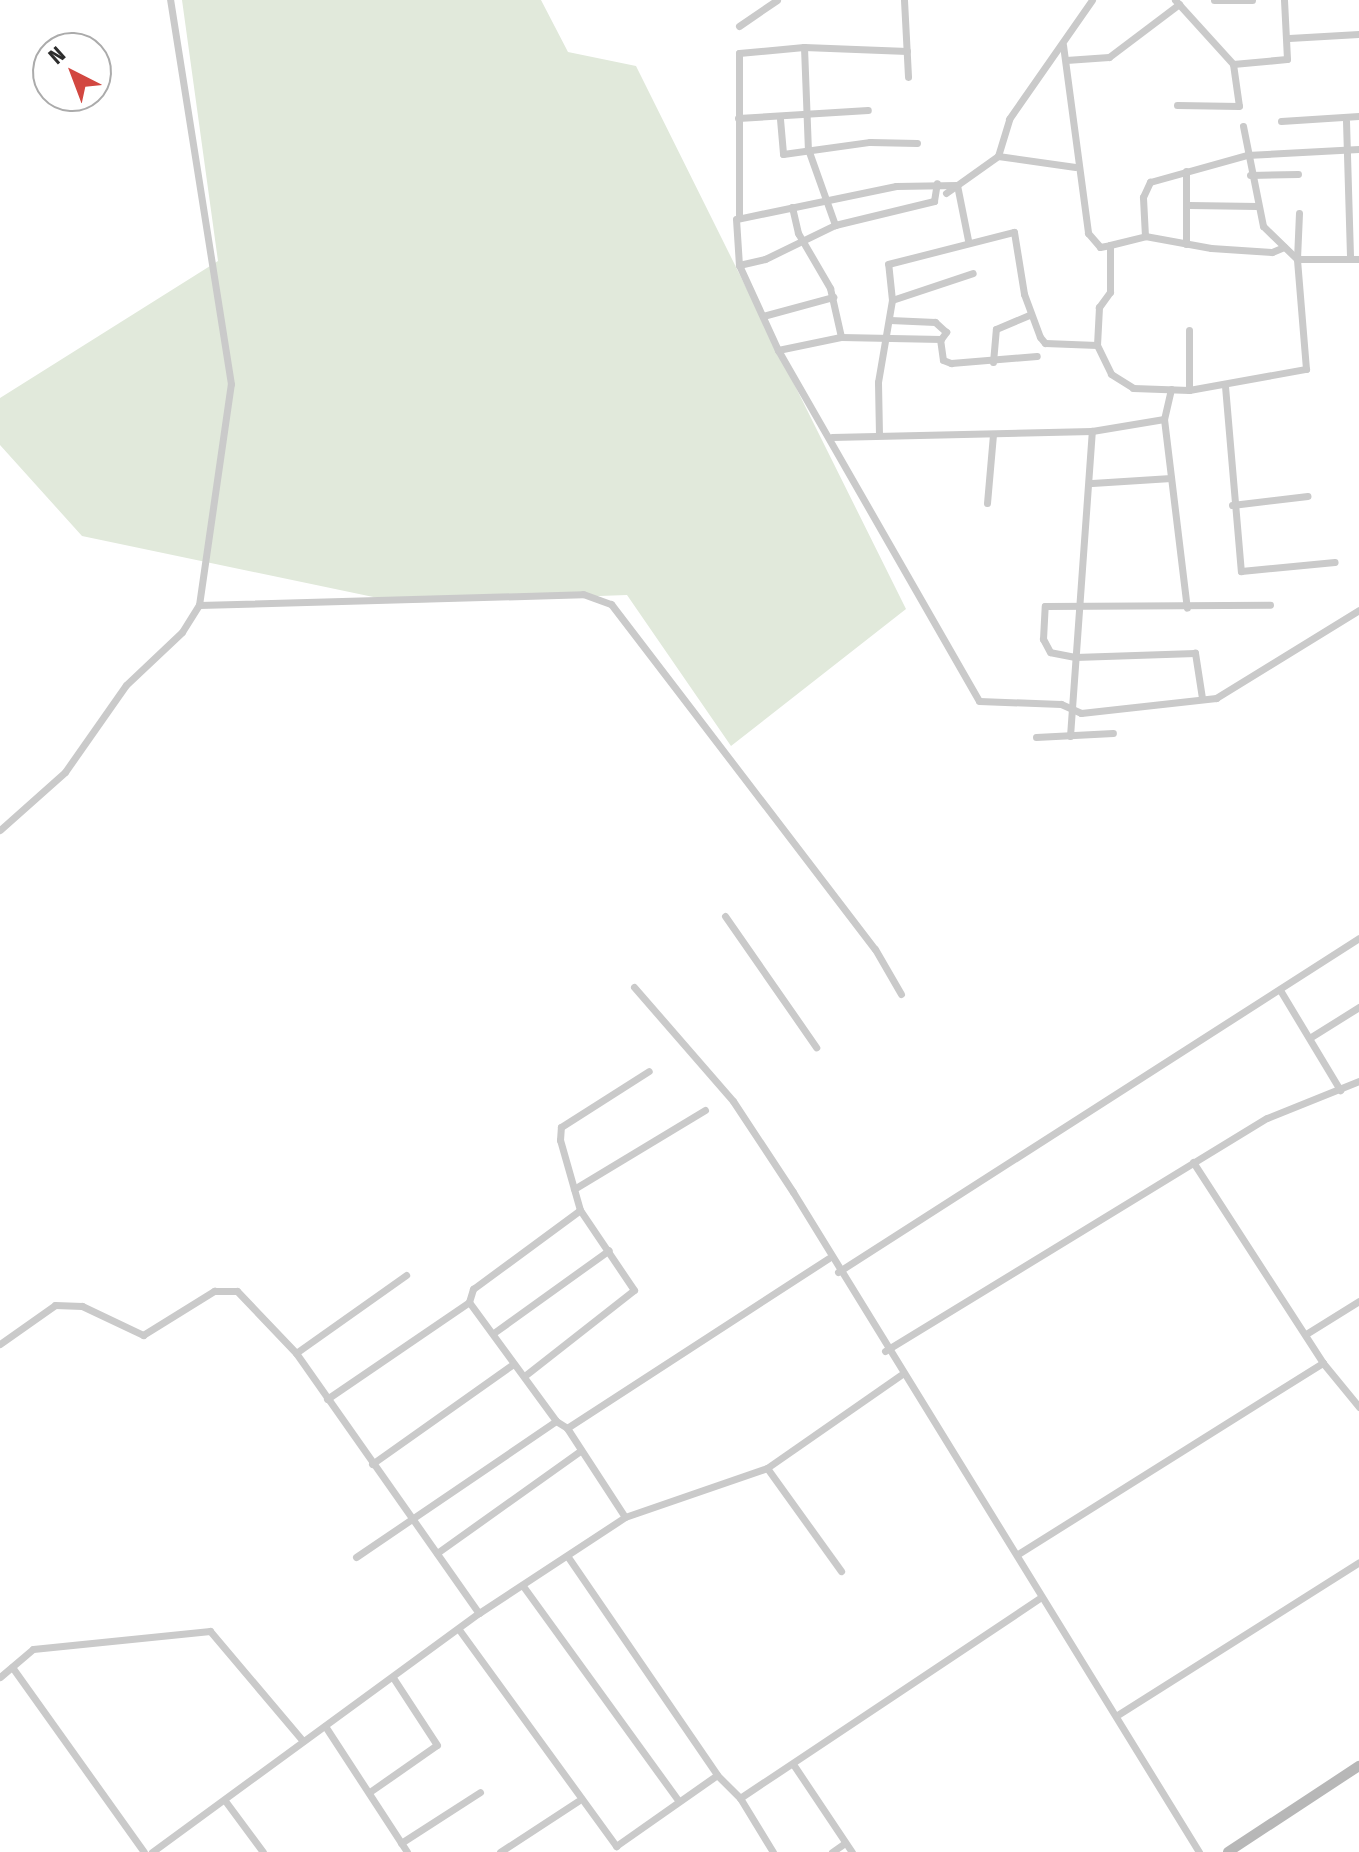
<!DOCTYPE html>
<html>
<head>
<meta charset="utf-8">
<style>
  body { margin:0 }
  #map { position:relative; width:1359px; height:1852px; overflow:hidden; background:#fff; font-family:"Fira Sans Condensed",sans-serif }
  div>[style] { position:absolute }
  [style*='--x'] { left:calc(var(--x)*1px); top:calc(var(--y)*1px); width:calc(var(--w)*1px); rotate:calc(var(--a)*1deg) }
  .green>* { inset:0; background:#e1e9db }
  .street>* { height:7px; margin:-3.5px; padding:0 3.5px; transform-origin:3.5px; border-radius:3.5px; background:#cacaca }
  .secondary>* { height:10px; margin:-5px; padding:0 5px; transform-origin:5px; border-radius:5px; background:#b7b7b7 }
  span { translate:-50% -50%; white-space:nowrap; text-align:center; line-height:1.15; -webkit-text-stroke:8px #fff; paint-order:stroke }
  .north { position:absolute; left:32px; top:32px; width:80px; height:80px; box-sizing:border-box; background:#fff; border:2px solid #ababab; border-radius:50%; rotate:318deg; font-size:22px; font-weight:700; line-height:32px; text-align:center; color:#2d2d2d }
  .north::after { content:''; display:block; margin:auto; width:28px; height:36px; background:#d24740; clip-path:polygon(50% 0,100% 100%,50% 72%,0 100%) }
</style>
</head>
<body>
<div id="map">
  <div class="green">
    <div style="clip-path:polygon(182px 0,541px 0,568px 52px,636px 66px,906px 609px,731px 746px,627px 595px,402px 603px,82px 536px,0 445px,0 398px,218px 261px)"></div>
  </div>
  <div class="street">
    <div style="--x:904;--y:0;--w:77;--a:87"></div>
    <div style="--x:1175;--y:0;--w:86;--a:47.8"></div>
    <div style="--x:1233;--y:64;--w:42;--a:81.9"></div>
    <div style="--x:1239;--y:106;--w:62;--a:-179.1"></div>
    <div style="--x:1214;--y:0;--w:38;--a:0"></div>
    <div style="--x:739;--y:26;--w:46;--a:-34.4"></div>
    <div style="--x:1289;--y:38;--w:70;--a:-3.3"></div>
    <div style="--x:1063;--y:45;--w:190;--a:82.4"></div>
    <div style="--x:1088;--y:233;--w:18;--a:49"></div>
    <div style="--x:1100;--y:247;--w:10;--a:-11"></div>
    <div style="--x:1110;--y:245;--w:47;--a:90"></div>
    <div style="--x:1110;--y:292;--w:19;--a:126"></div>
    <div style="--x:1099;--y:307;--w:38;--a:93"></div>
    <div style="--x:1097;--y:345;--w:32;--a:64"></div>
    <div style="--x:1111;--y:374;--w:26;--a:32"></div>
    <div style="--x:1133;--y:388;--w:56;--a:2"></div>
    <div style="--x:1189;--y:390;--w:119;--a:-10.2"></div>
    <div style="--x:1306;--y:369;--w:110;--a:-94.7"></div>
    <div style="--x:1297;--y:259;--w:47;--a:-135.9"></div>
    <div style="--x:1263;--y:226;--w:102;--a:-101.3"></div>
    <div style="--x:804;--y:47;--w:102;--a:87.8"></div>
    <div style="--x:808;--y:149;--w:81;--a:70.4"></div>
    <div style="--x:1066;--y:60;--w:43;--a:-4"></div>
    <div style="--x:1109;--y:57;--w:88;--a:-37.1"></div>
    <div style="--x:1233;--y:64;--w:54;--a:-5.3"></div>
    <div style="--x:1287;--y:59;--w:59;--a:-92.9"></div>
    <div style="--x:738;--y:118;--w:130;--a:-3.5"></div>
    <div style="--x:780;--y:119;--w:35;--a:85"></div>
    <div style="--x:783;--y:154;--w:88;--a:-7.9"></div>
    <div style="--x:870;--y:142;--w:47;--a:1.2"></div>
    <div style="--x:1281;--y:121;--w:78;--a:-3.7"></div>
    <div style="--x:1346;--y:121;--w:136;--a:88.3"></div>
    <div style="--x:998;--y:156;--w:78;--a:8.1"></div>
    <div style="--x:1186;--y:171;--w:73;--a:90"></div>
    <div style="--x:1250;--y:175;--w:48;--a:-1.2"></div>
    <div style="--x:946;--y:193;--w:64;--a:-35.4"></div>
    <div style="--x:998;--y:156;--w:39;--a:-73"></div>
    <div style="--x:1009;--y:119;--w:145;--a:-55.1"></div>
    <div style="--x:1189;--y:205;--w:68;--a:0.8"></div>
    <div style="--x:792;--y:207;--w:27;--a:77"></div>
    <div style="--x:798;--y:233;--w:64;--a:59.8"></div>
    <div style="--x:830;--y:288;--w:50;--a:77.3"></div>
    <div style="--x:1299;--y:213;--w:46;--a:92.5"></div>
    <div style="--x:1297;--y:259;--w:62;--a:0"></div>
    <div style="--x:739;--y:217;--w:164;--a:-90"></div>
    <div style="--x:739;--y:53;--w:65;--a:-5.3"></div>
    <div style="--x:804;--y:47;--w:103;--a:2.2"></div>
    <div style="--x:1145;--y:236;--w:39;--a:-93"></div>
    <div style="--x:1143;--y:197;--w:17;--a:-65"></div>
    <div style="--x:1150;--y:182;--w:101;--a:-15.6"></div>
    <div style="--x:1247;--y:155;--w:112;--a:-3.1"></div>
    <div style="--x:968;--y:240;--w:56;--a:-101.3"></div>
    <div style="--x:957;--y:185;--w:61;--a:179.1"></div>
    <div style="--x:896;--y:186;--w:163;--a:168.3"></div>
    <div style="--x:736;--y:219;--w:46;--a:86.3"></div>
    <div style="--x:739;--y:265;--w:94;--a:65.4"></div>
    <div style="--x:778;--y:350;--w:404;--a:60.2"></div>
    <div style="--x:979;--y:701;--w:82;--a:2.1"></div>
    <div style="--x:1061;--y:704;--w:22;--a:24"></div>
    <div style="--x:1081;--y:713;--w:136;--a:-6.3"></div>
    <div style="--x:1216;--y:698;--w:168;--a:-31.6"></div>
    <div style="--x:1110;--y:245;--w:36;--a:-14"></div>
    <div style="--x:1145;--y:236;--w:67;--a:10.3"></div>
    <div style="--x:1211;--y:248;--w:61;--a:3.8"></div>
    <div style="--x:1272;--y:252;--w:13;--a:-23"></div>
    <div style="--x:739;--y:265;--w:27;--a:-13"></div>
    <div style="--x:765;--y:259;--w:78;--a:-25.9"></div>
    <div style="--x:835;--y:225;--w:102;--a:-13.6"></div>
    <div style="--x:934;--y:201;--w:18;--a:-81"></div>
    <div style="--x:892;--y:300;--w:85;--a:-18.4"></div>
    <div style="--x:763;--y:316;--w:73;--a:-15.2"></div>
    <div style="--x:940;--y:339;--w:21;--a:82"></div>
    <div style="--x:943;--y:360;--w:9;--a:21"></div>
    <div style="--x:951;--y:363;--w:86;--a:-4.7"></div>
    <div style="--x:778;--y:350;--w:64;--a:-11.7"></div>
    <div style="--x:841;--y:337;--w:100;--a:1.1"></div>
    <div style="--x:941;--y:339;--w:9;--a:-54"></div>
    <div style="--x:946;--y:332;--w:15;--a:-138"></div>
    <div style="--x:935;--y:322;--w:45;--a:-177.5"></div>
    <div style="--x:993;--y:362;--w:33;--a:-85"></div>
    <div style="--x:996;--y:329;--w:36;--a:-23"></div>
    <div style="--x:1225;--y:386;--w:186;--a:85.1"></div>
    <div style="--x:1241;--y:571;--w:94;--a:-5.5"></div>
    <div style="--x:1171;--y:389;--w:31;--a:103"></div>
    <div style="--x:1164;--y:419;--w:190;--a:83.1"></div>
    <div style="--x:1189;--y:390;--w:60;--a:-90"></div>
    <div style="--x:879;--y:435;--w:53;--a:-91.1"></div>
    <div style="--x:878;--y:382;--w:83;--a:-80.3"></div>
    <div style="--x:892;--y:300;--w:36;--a:-96"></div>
    <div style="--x:888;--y:264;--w:130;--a:-14.3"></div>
    <div style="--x:1014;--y:232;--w:63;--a:80.8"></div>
    <div style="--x:1024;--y:294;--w:46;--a:69.6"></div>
    <div style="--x:1040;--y:337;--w:8;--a:50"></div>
    <div style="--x:1045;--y:343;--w:52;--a:2.2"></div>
    <div style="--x:832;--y:437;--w:260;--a:-1.3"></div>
    <div style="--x:1092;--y:431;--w:73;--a:-9.5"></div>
    <div style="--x:1092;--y:483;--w:79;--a:-3.6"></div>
    <div style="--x:987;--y:503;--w:69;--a:-85"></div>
    <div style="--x:1232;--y:505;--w:76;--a:-6.8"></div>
    <div style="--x:199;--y:605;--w:384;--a:-1.6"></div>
    <div style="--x:583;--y:594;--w:30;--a:20"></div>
    <div style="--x:611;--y:604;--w:434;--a:52.6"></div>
    <div style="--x:875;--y:949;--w:52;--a:60"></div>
    <div style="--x:1202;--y:698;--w:46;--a:-98.8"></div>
    <div style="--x:1195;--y:653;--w:120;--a:178.1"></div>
    <div style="--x:1075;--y:657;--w:25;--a:-169"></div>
    <div style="--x:1050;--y:652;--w:15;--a:-118"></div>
    <div style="--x:1043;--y:639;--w:33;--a:-87"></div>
    <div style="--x:1045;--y:606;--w:225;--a:-0.3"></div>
    <div style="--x:1070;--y:736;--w:306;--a:-85.9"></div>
    <div style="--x:1036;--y:737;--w:77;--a:-3"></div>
    <div style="--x:0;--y:830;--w:87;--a:-41.7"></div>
    <div style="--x:65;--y:772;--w:106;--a:-55"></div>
    <div style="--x:126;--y:685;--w:77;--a:-43.4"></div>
    <div style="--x:182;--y:632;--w:32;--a:-58"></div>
    <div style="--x:199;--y:605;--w:223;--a:-81.8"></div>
    <div style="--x:231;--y:384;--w:389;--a:-99"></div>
    <div style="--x:725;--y:916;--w:160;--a:55.2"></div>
    <div style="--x:634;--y:987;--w:151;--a:49"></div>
    <div style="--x:733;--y:1101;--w:109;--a:56.6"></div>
    <div style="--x:793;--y:1192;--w:775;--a:58.4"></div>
    <div style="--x:1280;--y:990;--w:117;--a:59"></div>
    <div style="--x:1311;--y:1037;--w:57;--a:-32"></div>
    <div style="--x:1193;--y:1162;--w:239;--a:57.1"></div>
    <div style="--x:1323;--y:1363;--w:57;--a:50.7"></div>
    <div style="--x:574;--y:1189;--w:153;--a:-31.1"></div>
    <div style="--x:838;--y:1272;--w:619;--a:-32.66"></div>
    <div style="--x:469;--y:1302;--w:147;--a:53.8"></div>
    <div style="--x:556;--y:1421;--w:13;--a:32"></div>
    <div style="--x:567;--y:1428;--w:106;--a:56.9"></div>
    <div style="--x:495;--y:1332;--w:140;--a:-35.7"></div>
    <div style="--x:1306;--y:1334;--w:62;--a:-31.9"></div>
    <div style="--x:0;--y:1344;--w:67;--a:-35.3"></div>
    <div style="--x:55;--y:1305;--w:27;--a:2"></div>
    <div style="--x:82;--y:1306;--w:68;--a:25.4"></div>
    <div style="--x:143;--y:1335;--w:84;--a:-31.8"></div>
    <div style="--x:214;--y:1291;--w:23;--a:0"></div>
    <div style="--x:237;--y:1291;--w:86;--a:46.4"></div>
    <div style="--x:296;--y:1353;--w:318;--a:54.9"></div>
    <div style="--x:885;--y:1351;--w:447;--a:-31.4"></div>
    <div style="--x:1267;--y:1118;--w:99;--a:-21.9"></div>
    <div style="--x:296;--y:1353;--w:135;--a:-35.3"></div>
    <div style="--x:527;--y:1374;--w:136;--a:-38.1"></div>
    <div style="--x:634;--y:1290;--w:97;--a:-124"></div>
    <div style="--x:580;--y:1210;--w:73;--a:-105.9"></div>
    <div style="--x:560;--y:1140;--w:13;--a:-86"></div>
    <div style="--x:561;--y:1127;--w:104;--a:-32.5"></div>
    <div style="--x:327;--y:1399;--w:172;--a:-34.3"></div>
    <div style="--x:469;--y:1302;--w:14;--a:-73"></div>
    <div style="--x:473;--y:1289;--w:133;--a:-36.4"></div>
    <div style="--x:567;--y:1428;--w:312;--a:-33"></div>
    <div style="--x:372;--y:1464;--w:173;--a:-35.3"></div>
    <div style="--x:767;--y:1468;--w:127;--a:54.3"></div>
    <div style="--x:437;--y:1553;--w:176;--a:-35.5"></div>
    <div style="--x:1018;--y:1554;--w:360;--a:-32.1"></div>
    <div style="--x:356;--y:1557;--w:242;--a:-34.2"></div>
    <div style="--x:568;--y:1557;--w:264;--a:55.6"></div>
    <div style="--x:717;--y:1775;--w:33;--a:45"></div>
    <div style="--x:523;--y:1586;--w:263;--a:54.1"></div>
    <div style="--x:460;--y:1631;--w:266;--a:54"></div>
    <div style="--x:616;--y:1846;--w:123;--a:-35.1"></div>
    <div style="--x:12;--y:1667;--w:227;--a:54.5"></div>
    <div style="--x:0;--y:1677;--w:43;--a:-40.3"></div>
    <div style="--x:33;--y:1649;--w:178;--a:-5.8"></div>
    <div style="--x:210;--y:1631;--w:144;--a:49.8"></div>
    <div style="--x:1119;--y:1714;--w:284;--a:-32.3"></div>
    <div style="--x:325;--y:1726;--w:150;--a:56.9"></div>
    <div style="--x:793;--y:1764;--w:106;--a:56.2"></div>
    <div style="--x:371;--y:1791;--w:80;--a:-34.9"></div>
    <div style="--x:437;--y:1745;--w:79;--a:-123.1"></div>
    <div style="--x:226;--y:1802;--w:62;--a:53.5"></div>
    <div style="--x:401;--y:1843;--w:94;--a:-32.8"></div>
    <div style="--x:152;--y:1852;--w:405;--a:-36.2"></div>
    <div style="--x:479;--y:1613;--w:175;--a:-33.3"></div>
    <div style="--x:625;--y:1517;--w:150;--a:-19"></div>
    <div style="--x:767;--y:1468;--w:163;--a:-34.8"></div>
    <div style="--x:500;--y:1852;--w:93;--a:-33.2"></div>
    <div style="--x:773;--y:1852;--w:63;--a:-121.4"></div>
    <div style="--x:740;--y:1798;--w:361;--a:-33.7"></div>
    <div style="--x:832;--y:1852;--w:16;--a:-35"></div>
  </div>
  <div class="secondary">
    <div style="--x:1228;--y:1852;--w:157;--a:-33.3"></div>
  </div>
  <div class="north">N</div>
</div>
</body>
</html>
